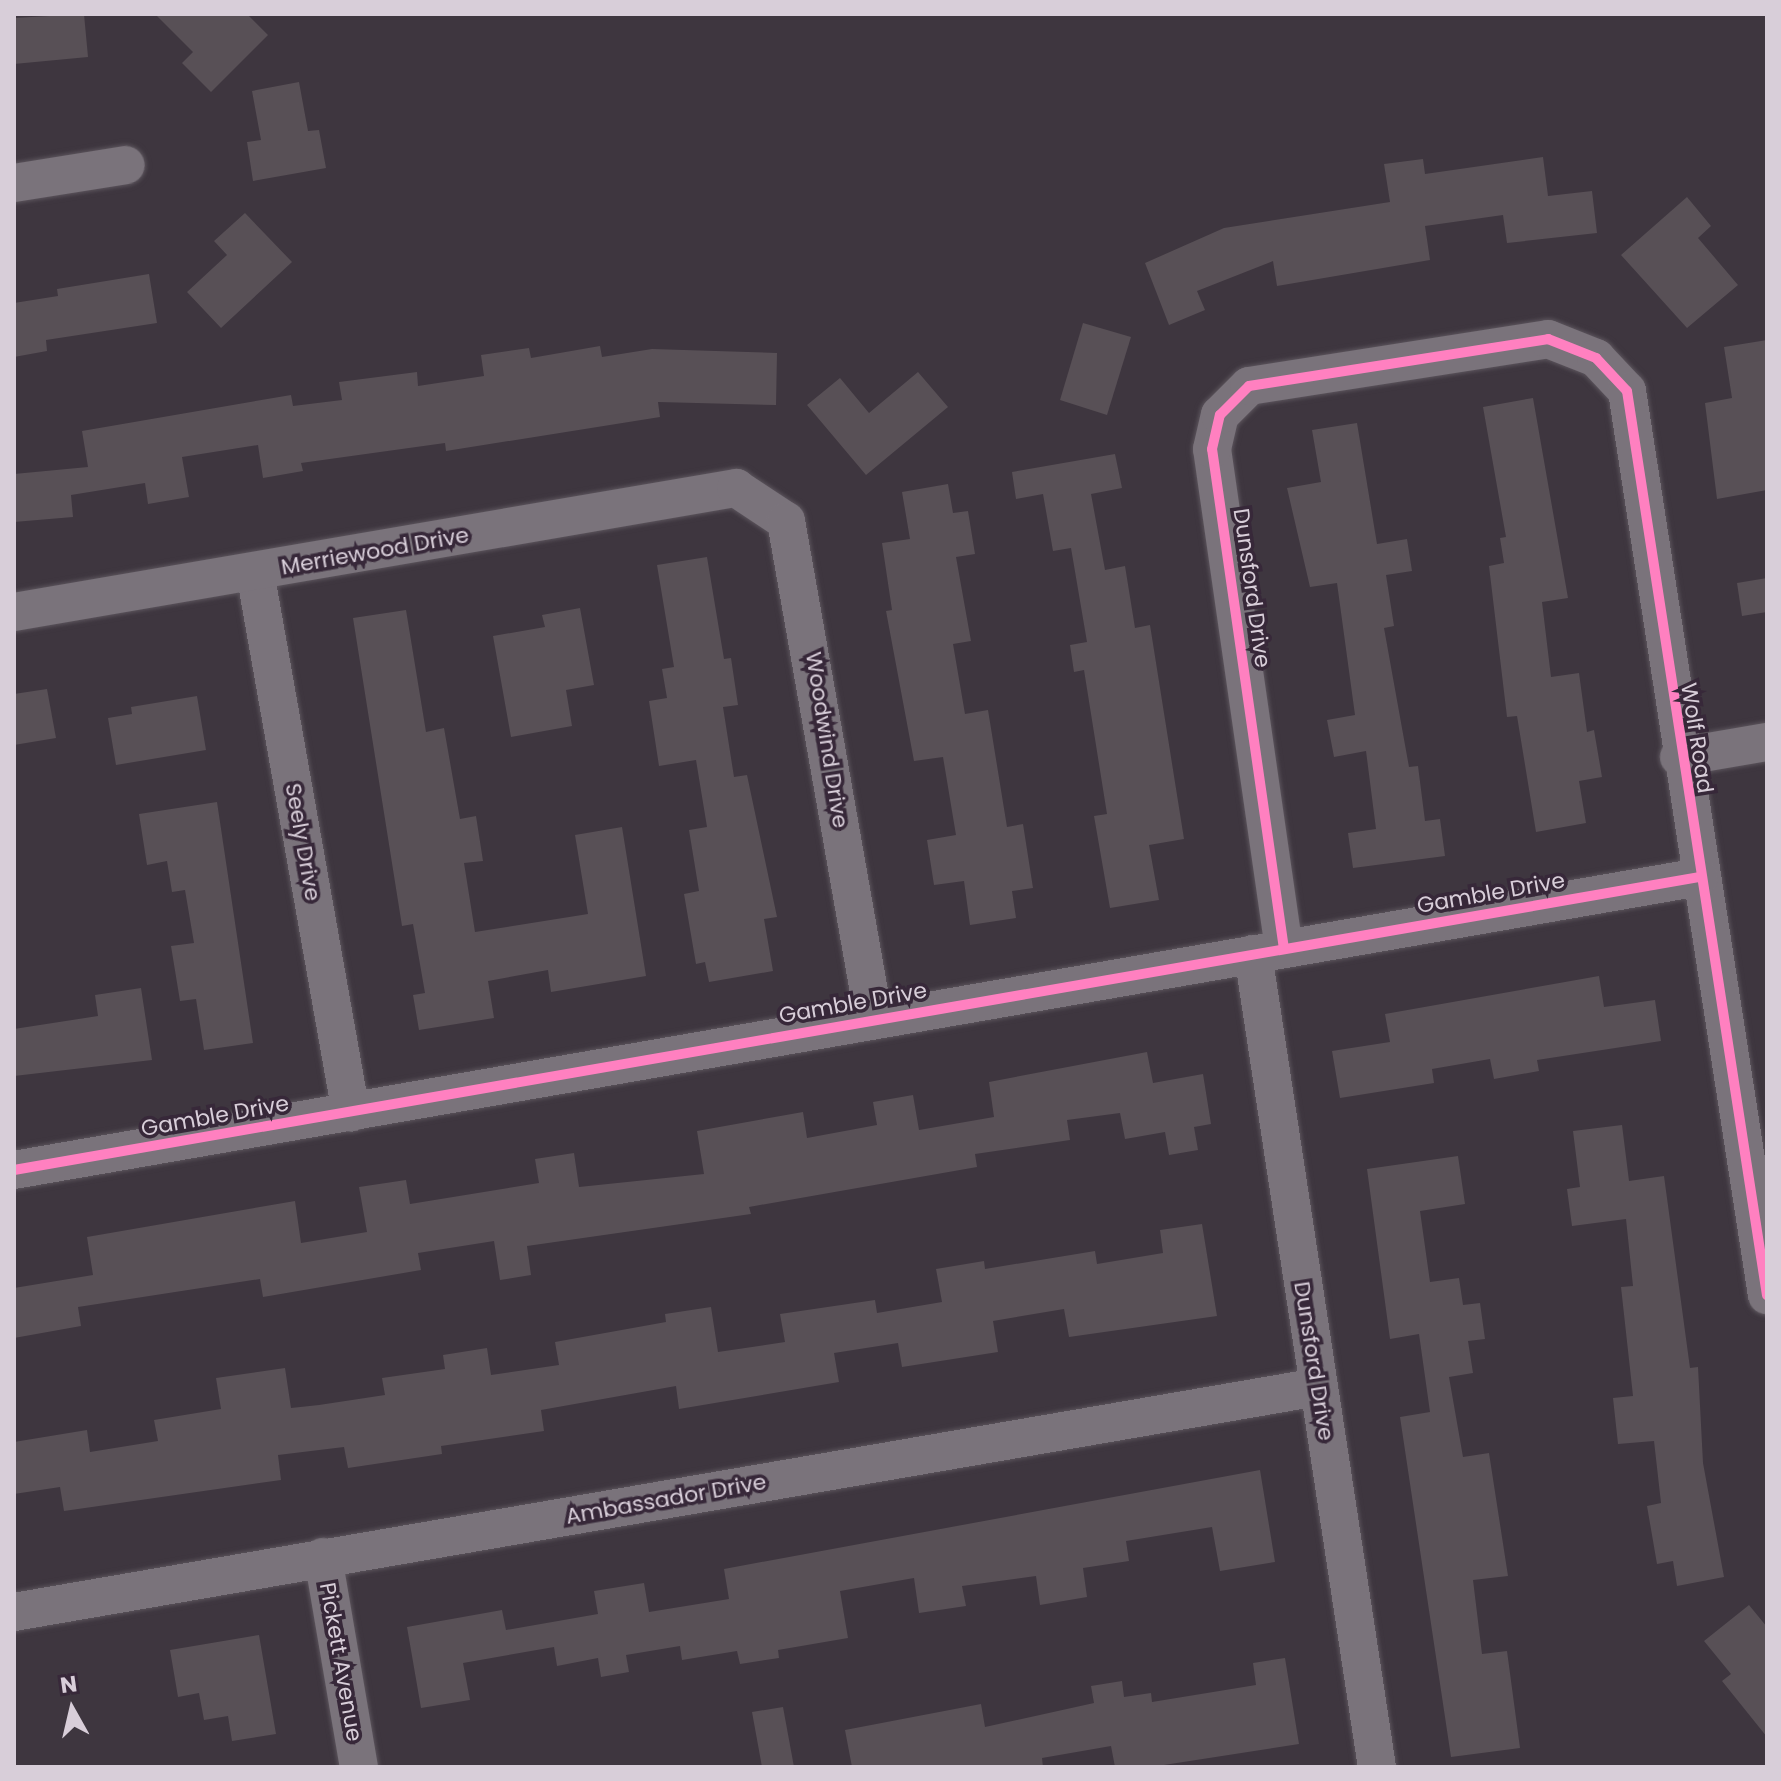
<!DOCTYPE html>
<html>
<head>
<meta charset="utf-8">
<style>
  body { margin:0 }
  #map { position:relative; width:1781px; height:1781px; overflow:hidden; background:#3e363f; font-family:Poppins,sans-serif }
  div>[style] { position:absolute }
  [style*='--x'] { left:calc(var(--x)*1px); top:calc(var(--y)*1px); width:calc(var(--w)*1px); rotate:calc(var(--a)*1deg) }
  .building>* { inset:0; background:#585056 }
  .roads { filter:drop-shadow(0 0 2px #5b545c) drop-shadow(0 0 2px #5b545c) }
  .minor>* { height:38px; margin:-19px; padding:0 19px; transform-origin:19px; border-radius:19px; background:#7a737b }
  .cycleway>* { height:10px; margin:-5px; padding:0 5px; transform-origin:5px; border-radius:5px; background:#ff80c0 }
  span { translate:-50% -50%; white-space:nowrap; text-align:center; line-height:1.15; -webkit-text-stroke:7px #372839; paint-order:stroke }
  .street-label { font-size:22px; color:#d8ced9 }
  .frame { position:absolute; inset:0; border:16px solid #d8ced9; pointer-events:none }
  .north { position:absolute; left:32px; top:1669px; width:80px; height:80px; -webkit-text-stroke:6px #372839; paint-order:stroke; rotate:352deg; font-size:22px; font-weight:700; line-height:32px; text-align:center; color:#d8ced9 }
  .north::after { content:''; display:block; margin:auto; width:28px; height:36px; background:#d8ced9; clip-path:polygon(50% 0,100% 100%,50% 72%,0 100%) }
</style>
</head>
<body>
<div id="map">
  <div class="building">
    <div style="clip-path:polygon(84px 14px,88px 57px,14px 64px,14px 18px)"></div>
    <div style="clip-path:polygon(155px 14px,247px 14px,268px 35px,211px 92px,182px 63px,193px 52px)"></div>
    <div style="clip-path:polygon(299px 82px,308px 131px,319px 130px,326px 168px,253px 181px,247px 142px,261px 140px,252px 91px)"></div>
    <div style="clip-path:polygon(1543px 157px,1548px 196px,1592px 191px,1597px 233px,1507px 243px,1503px 215px,1425px 226px,1430px 260px,1277px 286px,1273px 261px,1197px 291px,1205px 310px,1169px 325px,1145px 263px,1224px 228px,1390px 202px,1384px 164px,1423px 159px,1425px 174px)"></div>
    <div style="clip-path:polygon(1687px 197px,1711px 226px,1698px 238px,1738px 285px,1687px 328px,1621px 255px)"></div>
    <div style="clip-path:polygon(245px 213px,292px 262px,221px 328px,187px 292px,227px 255px,214px 241px)"></div>
    <div style="clip-path:polygon(149px 274px,157px 323px,46px 340px,47px 351px,14px 357px,14px 303px,58px 296px,57px 289px)"></div>
    <div style="clip-path:polygon(1083px 323px,1131px 337px,1107px 415px,1060px 400px)"></div>
    <div style="clip-path:polygon(1767px 340px,1767px 490px,1717px 499px,1705px 403px,1732px 398px,1724px 347px)"></div>
    <div style="clip-path:polygon(600px 346px,602px 357px,652px 349px,777px 353px,776px 405px,658px 402px,660px 417px,446px 451px,445px 443px,301px 463px,303px 471px,263px 478px,258px 445px,182px 457px,189px 497px,148px 504px,145px 483px,71px 495px,73px 517px,14px 522px,14px 474px,88px 467px,82px 431px,291px 395px,293px 406px,342px 400px,339px 382px,417px 372px,418px 386px,484px 376px,481px 355px,529px 348px,531px 358px)"></div>
    <div style="clip-path:polygon(918px 372px,948px 407px,866px 475px,807px 405px,840px 378px,869px 413px)"></div>
    <div style="clip-path:polygon(1533px 398px,1568px 598px,1542px 602px,1551px 677px,1579px 673px,1587px 732px,1594px 730px,1602px 777px,1579px 781px,1586px 823px,1536px 832px,1517px 716px,1507px 717px,1489px 566px,1504px 563px,1500px 538px,1506px 537px,1483px 407px)"></div>
    <div style="clip-path:polygon(1357px 423px,1377px 544px,1407px 539px,1412px 571px,1386px 575px,1394px 626px,1384px 628px,1409px 767px,1418px 766px,1425px 821px,1440px 819px,1445px 856px,1353px 868px,1348px 833px,1376px 829px,1366px 751px,1334px 757px,1327px 720px,1355px 715px,1337px 583px,1310px 587px,1287px 488px,1321px 482px,1312px 430px)"></div>
    <div style="clip-path:polygon(1115px 454px,1122px 488px,1091px 494px,1105px 570px,1125px 566px,1135px 628px,1150px 625px,1184px 839px,1149px 845px,1159px 900px,1110px 908px,1094px 816px,1107px 814px,1084px 670px,1074px 672px,1070px 645px,1087px 642px,1071px 548px,1053px 551px,1043px 494px,1016px 499px,1012px 472px)"></div>
    <div style="clip-path:polygon(948px 484px,953px 513px,968px 511px,975px 554px,956px 557px,971px 641px,953px 644px,965px 714px,988px 710px,1007px 827px,1023px 824px,1033px 888px,1012px 891px,1016px 918px,970px 925px,964px 881px,934px 885px,927px 840px,956px 835px,943px 757px,914px 761px,886px 611px,892px 610px,882px 543px,910px 539px,902px 492px)"></div>
    <div style="clip-path:polygon(707px 557px,724px 659px,731px 658px,738px 705px,723px 707px,734px 777px,747px 775px,777px 917px,764px 919px,773px 971px,709px 982px,705px 962px,696px 964px,684px 894px,699px 891px,689px 830px,707px 827px,696px 760px,659px 766px,649px 701px,667px 698px,662px 669px,674px 667px,657px 565px)"></div>
    <div style="clip-path:polygon(1767px 578px,1767px 612px,1742px 616px,1737px 583px)"></div>
    <div style="clip-path:polygon(580px 608px,594px 685px,566px 690px,572px 726px,511px 737px,493px 636px,545px 627px,542px 615px)"></div>
    <div style="clip-path:polygon(406px 610px,426px 732px,444px 728px,460px 819px,476px 816px,483px 861px,464px 863px,475px 932px,588px 914px,575px 835px,622px 827px,646px 976px,551px 992px,548px 970px,488px 981px,494px 1018px,419px 1030px,413px 995px,425px 993px,413px 924px,402px 926px,353px 618px)"></div>
    <div style="clip-path:polygon(47px 689px,56px 738px,14px 745px,14px 694px)"></div>
    <div style="clip-path:polygon(197px 696px,206px 750px,116px 765px,108px 718px,132px 714px,131px 707px)"></div>
    <div style="clip-path:polygon(217px 802px,253px 1043px,204px 1050px,196px 999px,180px 1001px,171px 946px,194px 943px,185px 890px,172px 892px,167px 861px,147px 865px,139px 814px)"></div>
    <div style="clip-path:polygon(1599px 976px,1604px 1007px,1655px 1000px,1661px 1041px,1537px 1060px,1539px 1071px,1494px 1079px,1490px 1059px,1432px 1069px,1434px 1083px,1340px 1098px,1332px 1051px,1390px 1042px,1385px 1014px)"></div>
    <div style="clip-path:polygon(141px 988px,152px 1060px,14px 1076px,14px 1029px,98px 1016px,95px 995px)"></div>
    <div style="clip-path:polygon(1147px 1052px,1153px 1083px,1203px 1074px,1211px 1124px,1194px 1127px,1198px 1150px,1169px 1155px,1165px 1132px,1125px 1139px,1120px 1113px,1067px 1120px,1070px 1140px,975px 1154px,977px 1167px,749px 1207px,751px 1214px,527px 1246px,531px 1275px,500px 1280px,494px 1241px,418px 1253px,421px 1270px,263px 1297px,260px 1279px,78px 1307px,81px 1326px,14px 1338px,14px 1288px,93px 1275px,87px 1237px,295px 1201px,301px 1243px,367px 1232px,359px 1187px,406px 1180px,410px 1204px,539px 1183px,535px 1159px,574px 1153px,579px 1187px,704px 1174px,697px 1131px,803px 1112px,807px 1138px,877px 1125px,873px 1102px,913px 1095px,919px 1130px,994px 1117px,989px 1082px)"></div>
    <div style="clip-path:polygon(1622px 1125px,1629px 1181px,1664px 1176px,1690px 1368px,1698px 1367px,1703px 1463px,1724px 1577px,1677px 1586px,1673px 1561px,1657px 1564px,1647px 1506px,1661px 1503px,1654px 1441px,1618px 1444px,1613px 1398px,1633px 1396px,1621px 1287px,1633px 1286px,1626px 1219px,1572px 1226px,1567px 1189px,1580px 1187px,1573px 1131px)"></div>
    <div style="clip-path:polygon(1458px 1156px,1465px 1204px,1420px 1211px,1430px 1282px,1459px 1278px,1463px 1305px,1480px 1303px,1485px 1339px,1468px 1341px,1473px 1373px,1449px 1377px,1463px 1457px,1489px 1453px,1508px 1576px,1473px 1580px,1482px 1654px,1507px 1651px,1520px 1748px,1451px 1757px,1400px 1417px,1430px 1412px,1419px 1334px,1390px 1339px,1367px 1169px)"></div>
    <div style="clip-path:polygon(1202px 1224px,1217px 1316px,1069px 1337px,1064px 1309px,993px 1321px,998px 1352px,902px 1367px,898px 1343px,834px 1353px,839px 1382px,679px 1409px,676px 1386px,541px 1410px,544px 1431px,441px 1446px,442px 1454px,348px 1468px,344px 1447px,278px 1455px,281px 1480px,64px 1511px,60px 1487px,14px 1494px,14px 1442px,87px 1430px,90px 1452px,158px 1441px,154px 1420px,221px 1409px,216px 1378px,285px 1368px,291px 1408px,319px 1405px,385px 1395px,382px 1378px,445px 1369px,443px 1355px,487px 1348px,491px 1375px,559px 1365px,555px 1342px,666px 1322px,665px 1314px,711px 1307px,718px 1352px,785px 1342px,780px 1314px,875px 1300px,877px 1313px,942px 1302px,936px 1269px,984px 1261px,985px 1269px,1095px 1251px,1097px 1264px,1163px 1253px,1160px 1230px)"></div>
    <div style="clip-path:polygon(1260px 1470px,1275px 1562px,1220px 1571px,1212px 1527px,1126px 1541px,1129px 1561px,1083px 1568px,1087px 1597px,1040px 1605px,1036px 1576px,962px 1586px,966px 1606px,919px 1613px,914px 1578px,840px 1591px,848px 1638px,778px 1650px,779px 1658px,740px 1664px,737px 1651px,682px 1660px,680px 1646px,626px 1655px,629px 1672px,601px 1677px,598px 1658px,557px 1666px,554px 1647px,463px 1663px,470px 1700px,421px 1708px,407px 1627px,502px 1610px,506px 1630px,598px 1614px,594px 1591px,644px 1583px,649px 1612px,729px 1599px,724px 1569px)"></div>
    <div style="clip-path:polygon(1749px 1605px,1767px 1627px,1767px 1737px,1722px 1681px,1731px 1674px,1704px 1641px)"></div>
    <div style="clip-path:polygon(259px 1635px,276px 1734px,232px 1741px,228px 1716px,204px 1720px,199px 1693px,178px 1697px,170px 1650px)"></div>
    <div style="clip-path:polygon(1285px 1658px,1299px 1744px,1151px 1767px,1115px 1767px,1111px 1746px,1042px 1758px,1043px 1767px,852px 1767px,845px 1730px,981px 1704px,985px 1727px,1094px 1703px,1091px 1686px,1122px 1681px,1124px 1697px,1151px 1693px,1152px 1702px,1256px 1685px,1253px 1663px)"></div>
    <div style="clip-path:polygon(783px 1707px,794px 1767px,762px 1767px,752px 1712px)"></div>
  </div>
  <div class="roads">
    <div class="minor">
      <div style="--x:14;--y:183;--w:113;--a:-9.1"></div>
      <div style="--x:255;--y:572;--w:549;--a:79.94"></div>
      <div style="--x:14;--y:612;--w:733;--a:-9.75"></div>
      <div style="--x:736;--y:488;--w:60;--a:33.4"></div>
      <div style="--x:786;--y:521;--w:507;--a:80"></div>
      <div style="--x:1679;--y:757;--w:89;--a:-9.7"></div>
      <div style="--x:1284;--y:949;--w:505;--a:-98.19"></div>
      <div style="--x:1212;--y:449;--w:35;--a:-77"></div>
      <div style="--x:1220;--y:415;--w:41;--a:-45"></div>
      <div style="--x:1249;--y:386;--w:303;--a:-8.9"></div>
      <div style="--x:1548;--y:339;--w:52;--a:21.6"></div>
      <div style="--x:1596;--y:358;--w:45;--a:46.8"></div>
      <div style="--x:1627;--y:391;--w:915;--a:81.2"></div>
      <div style="--x:1253;--y:954;--w:822;--a:81.33"></div>
      <div style="--x:14;--y:1170;--w:1710;--a:-9.86"></div>
      <div style="--x:323;--y:1557;--w:213;--a:80.3"></div>
      <div style="--x:14;--y:1612;--w:1323;--a:-9.79"></div>
    </div>
  </div>
  <div class="cycleway">
    <div style="--x:1284;--y:949;--w:505;--a:-98.19"></div>
    <div style="--x:1212;--y:449;--w:35;--a:-77"></div>
    <div style="--x:1220;--y:415;--w:41;--a:-45"></div>
    <div style="--x:1249;--y:386;--w:303;--a:-8.9"></div>
    <div style="--x:1548;--y:339;--w:52;--a:21.6"></div>
    <div style="--x:1596;--y:358;--w:45;--a:46.8"></div>
    <div style="--x:1627;--y:391;--w:915;--a:81.2"></div>
    <div style="--x:14;--y:1170;--w:1710;--a:-9.86"></div>
  </div>
  <div class="street-label">
    <span style="left:375px;top:551px;rotate:-10deg">Merriewood Drive</span>
    <span style="left:1252px;top:588px;rotate:82deg">Dunsford Drive</span>
    <span style="left:1697px;top:738px;rotate:81deg">Wolf Road</span>
    <span style="left:827px;top:740px;rotate:81deg">Woodwind Drive</span>
    <span style="left:303px;top:842px;rotate:80deg">Seely Drive</span>
    <span style="left:1491px;top:893px;rotate:-10deg">Gamble Drive</span>
    <span style="left:853px;top:1003px;rotate:-10deg">Gamble Drive</span>
    <span style="left:215px;top:1116px;rotate:-10deg">Gamble Drive</span>
    <span style="left:1314px;top:1361px;rotate:81deg">Dunsford Drive</span>
    <span style="left:666px;top:1499px;rotate:-10deg">Ambassador Drive</span>
    <span style="left:341px;top:1662px;rotate:80deg">Pickett Avenue</span>
  </div>
  <div class="frame"></div>
  <div class="north">N</div>
</div>
</body>
</html>
